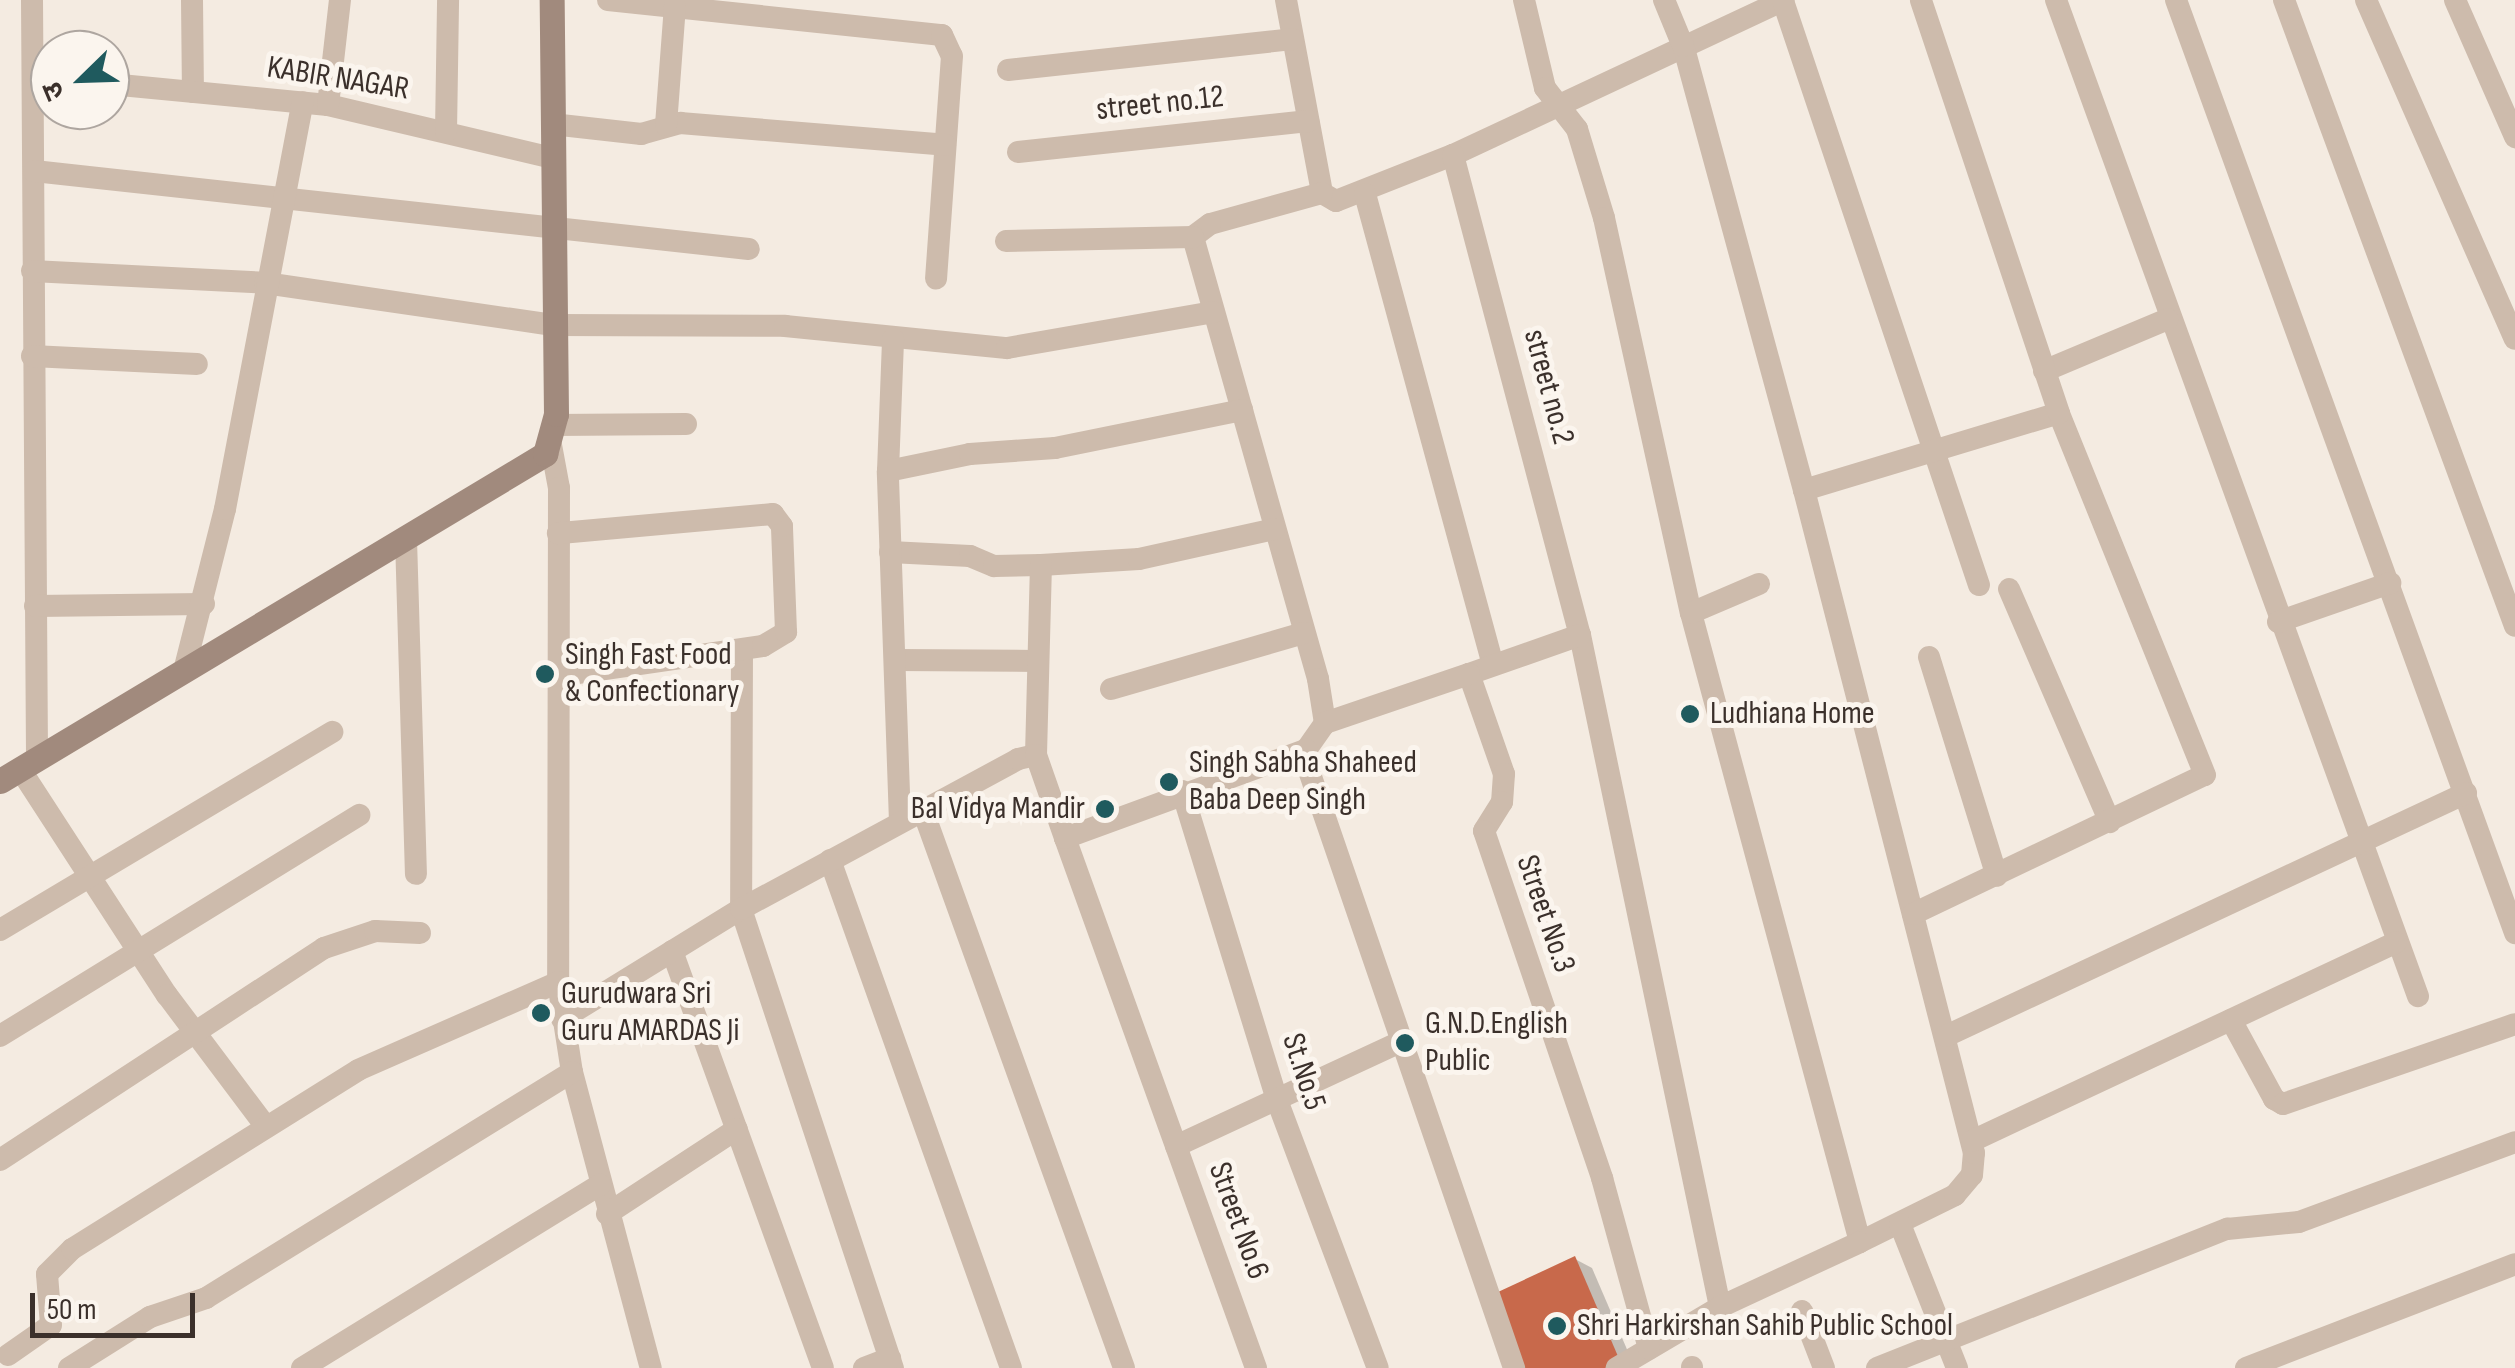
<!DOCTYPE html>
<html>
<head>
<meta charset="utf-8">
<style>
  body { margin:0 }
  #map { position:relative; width:2515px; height:1368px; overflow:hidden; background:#f4ebe1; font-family:"Sofia Sans Condensed","Noto Sans Devanagari",sans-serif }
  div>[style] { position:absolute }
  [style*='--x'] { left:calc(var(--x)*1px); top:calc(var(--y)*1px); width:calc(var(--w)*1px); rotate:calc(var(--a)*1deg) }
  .shadow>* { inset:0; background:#0003 }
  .building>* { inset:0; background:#c8694b }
  .street>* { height:22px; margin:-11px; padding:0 11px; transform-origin:11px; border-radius:11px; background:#cdbbac }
  .secondary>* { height:25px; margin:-12.5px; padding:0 12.5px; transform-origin:12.5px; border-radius:12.5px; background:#a18a7d }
  .dots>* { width:28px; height:28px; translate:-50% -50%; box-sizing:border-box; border:5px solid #fbf5ee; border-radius:50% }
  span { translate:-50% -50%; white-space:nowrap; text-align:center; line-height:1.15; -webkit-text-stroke:10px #fbf5ee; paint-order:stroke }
  .street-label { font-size:32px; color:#3b302b }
  .poi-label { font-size:32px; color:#3b302b }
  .left { translate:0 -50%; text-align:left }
  .right { translate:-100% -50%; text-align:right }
  .north { position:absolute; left:30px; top:30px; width:100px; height:100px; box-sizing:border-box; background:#fbf5ee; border:2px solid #aea6a0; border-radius:50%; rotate:247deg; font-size:28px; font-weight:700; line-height:40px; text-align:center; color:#3b302b }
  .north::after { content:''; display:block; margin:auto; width:35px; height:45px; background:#1f5a5e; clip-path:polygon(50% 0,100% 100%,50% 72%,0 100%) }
  .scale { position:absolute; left:30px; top:1293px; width:165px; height:45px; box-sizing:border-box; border:5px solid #3b302b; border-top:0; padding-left:12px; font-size:30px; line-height:35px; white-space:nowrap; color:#3b302b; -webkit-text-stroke:8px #fbf5ee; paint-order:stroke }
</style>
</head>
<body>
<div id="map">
  <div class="shadow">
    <div style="clip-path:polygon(1575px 1259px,1592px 1268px,1635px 1368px,1526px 1368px)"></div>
  </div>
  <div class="building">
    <div style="clip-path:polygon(1575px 1256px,1620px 1361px,1605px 1368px,1523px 1368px,1498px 1292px)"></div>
  </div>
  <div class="street">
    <div style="--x:32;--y:0;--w:759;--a:89.62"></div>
    <div style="--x:192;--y:0;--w:92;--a:89.4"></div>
    <div style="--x:608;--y:0;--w:336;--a:6"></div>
    <div style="--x:942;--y:35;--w:23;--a:65"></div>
    <div style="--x:952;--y:56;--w:223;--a:94.1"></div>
    <div style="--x:1286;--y:0;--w:196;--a:79.4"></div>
    <div style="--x:1322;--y:193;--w:16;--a:30"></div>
    <div style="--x:1336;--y:201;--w:126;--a:-21.5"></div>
    <div style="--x:1453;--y:155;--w:365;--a:-25.1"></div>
    <div style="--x:1524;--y:0;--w:90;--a:76.6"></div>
    <div style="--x:1545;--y:88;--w:52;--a:52"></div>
    <div style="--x:1577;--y:129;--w:93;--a:73.1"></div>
    <div style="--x:1604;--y:218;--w:404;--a:77.6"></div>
    <div style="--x:1691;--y:613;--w:651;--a:74.96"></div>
    <div style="--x:1860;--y:1242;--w:106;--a:-26.3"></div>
    <div style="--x:1955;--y:1195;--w:26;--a:-50"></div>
    <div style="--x:1972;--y:1175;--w:22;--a:-85"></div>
    <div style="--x:1974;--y:1153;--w:684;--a:-104.38"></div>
    <div style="--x:1804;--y:490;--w:460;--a:-105.2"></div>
    <div style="--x:1683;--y:46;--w:50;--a:-112.4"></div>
    <div style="--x:2056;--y:0;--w:1060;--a:70.03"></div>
    <div style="--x:2176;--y:0;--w:993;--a:70.03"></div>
    <div style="--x:2284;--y:0;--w:667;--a:69.75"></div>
    <div style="--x:2366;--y:0;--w:370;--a:66.3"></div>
    <div style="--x:2455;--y:0;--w:150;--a:66.3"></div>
    <div style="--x:1783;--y:1;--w:616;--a:71.45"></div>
    <div style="--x:1008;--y:70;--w:286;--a:-6.2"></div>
    <div style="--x:110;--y:84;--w:219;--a:5.5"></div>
    <div style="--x:328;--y:105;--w:230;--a:13.3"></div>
    <div style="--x:328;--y:105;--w:106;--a:-83.5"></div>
    <div style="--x:552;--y:124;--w:90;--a:6.4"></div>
    <div style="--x:641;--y:134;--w:41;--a:-15.8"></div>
    <div style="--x:680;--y:123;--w:266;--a:4.7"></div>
    <div style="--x:666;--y:125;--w:119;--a:-85.7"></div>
    <div style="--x:446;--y:132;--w:132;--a:-89.1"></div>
    <div style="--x:1018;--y:152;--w:292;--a:-6.1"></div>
    <div style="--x:1453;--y:155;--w:497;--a:75.2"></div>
    <div style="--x:1580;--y:635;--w:686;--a:78.23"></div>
    <div style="--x:1720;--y:1307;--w:120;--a:149.4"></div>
    <div style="--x:34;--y:171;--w:719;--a:6.23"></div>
    <div style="--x:1322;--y:193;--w:116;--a:164.5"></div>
    <div style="--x:1210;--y:224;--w:21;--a:143"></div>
    <div style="--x:1193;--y:237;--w:459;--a:74.2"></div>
    <div style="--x:1318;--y:679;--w:45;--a:81"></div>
    <div style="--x:1325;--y:723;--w:33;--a:125"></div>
    <div style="--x:1306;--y:750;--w:15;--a:86"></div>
    <div style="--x:1307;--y:765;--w:638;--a:71.05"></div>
    <div style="--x:1365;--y:194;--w:487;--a:74.8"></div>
    <div style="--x:1006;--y:241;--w:187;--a:-1.2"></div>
    <div style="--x:32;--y:271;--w:233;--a:2.9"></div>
    <div style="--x:265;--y:283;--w:291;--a:8.3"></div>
    <div style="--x:553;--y:325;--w:232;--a:0.2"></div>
    <div style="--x:785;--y:326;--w:223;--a:5.7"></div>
    <div style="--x:1007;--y:348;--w:209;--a:-9.9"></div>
    <div style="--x:32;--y:356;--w:165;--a:2.8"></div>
    <div style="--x:2044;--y:371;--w:134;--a:-22.8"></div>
    <div style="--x:554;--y:425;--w:132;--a:-0.4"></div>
    <div style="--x:551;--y:445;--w:44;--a:79.5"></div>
    <div style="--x:559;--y:488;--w:494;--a:90.1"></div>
    <div style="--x:558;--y:982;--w:91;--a:81.2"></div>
    <div style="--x:572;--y:1072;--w:306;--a:75.1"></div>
    <div style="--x:888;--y:471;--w:132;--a:-87.8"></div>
    <div style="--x:1804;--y:490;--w:266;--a:-16.8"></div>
    <div style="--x:406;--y:539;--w:335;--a:88.3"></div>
    <div style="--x:890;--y:552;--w:80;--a:2.9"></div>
    <div style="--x:970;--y:556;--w:26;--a:23"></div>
    <div style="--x:994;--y:566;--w:47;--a:-1.2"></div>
    <div style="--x:1041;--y:565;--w:98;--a:-3.5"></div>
    <div style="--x:1139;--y:559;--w:138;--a:-12.5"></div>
    <div style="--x:2009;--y:589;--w:254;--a:66.6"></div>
    <div style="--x:35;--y:606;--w:169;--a:-0.7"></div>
    <div style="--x:1691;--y:613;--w:74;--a:-23.1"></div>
    <div style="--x:2278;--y:622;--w:119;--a:-19.2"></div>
    <div style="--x:1580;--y:635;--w:118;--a:160.6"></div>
    <div style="--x:1469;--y:674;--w:106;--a:70.7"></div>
    <div style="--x:1504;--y:774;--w:28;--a:94"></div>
    <div style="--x:1502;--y:802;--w:34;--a:122"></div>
    <div style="--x:1484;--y:831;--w:367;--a:71.2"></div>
    <div style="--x:1602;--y:1178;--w:177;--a:74.6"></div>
    <div style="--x:742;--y:650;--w:259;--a:90.2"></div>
    <div style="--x:741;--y:909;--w:484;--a:71.7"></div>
    <div style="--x:1929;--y:657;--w:229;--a:72.8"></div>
    <div style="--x:896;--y:660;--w:142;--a:0.4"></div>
    <div style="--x:184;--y:671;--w:167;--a:-75.8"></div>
    <div style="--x:225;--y:509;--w:414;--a:-79.2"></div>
    <div style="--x:557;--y:676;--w:208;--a:-8.3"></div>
    <div style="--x:763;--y:646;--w:27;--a:-31"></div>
    <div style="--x:786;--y:632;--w:106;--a:-92.2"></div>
    <div style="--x:782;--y:526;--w:15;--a:-127"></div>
    <div style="--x:773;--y:514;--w:216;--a:174.9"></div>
    <div style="--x:1111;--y:689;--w:201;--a:-16.2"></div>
    <div style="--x:1325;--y:723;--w:152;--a:-18.8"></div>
    <div style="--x:1036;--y:755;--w:190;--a:-88.5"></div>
    <div style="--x:20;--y:769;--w:270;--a:57"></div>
    <div style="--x:167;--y:995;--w:165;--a:53.1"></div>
    <div style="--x:1182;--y:791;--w:323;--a:72.9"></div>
    <div style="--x:1277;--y:1100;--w:286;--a:69.4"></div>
    <div style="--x:922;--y:808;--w:595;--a:70.16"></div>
    <div style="--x:900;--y:822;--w:351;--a:-92"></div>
    <div style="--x:888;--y:471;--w:84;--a:-11.7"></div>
    <div style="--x:970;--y:454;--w:85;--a:-4"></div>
    <div style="--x:1055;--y:448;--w:191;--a:-11.5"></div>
    <div style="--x:830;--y:860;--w:539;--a:70.39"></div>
    <div style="--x:1913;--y:914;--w:323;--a:-25.5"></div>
    <div style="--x:2205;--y:775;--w:390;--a:-112"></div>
    <div style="--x:2059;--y:413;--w:435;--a:-108.5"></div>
    <div style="--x:0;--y:930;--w:387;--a:-30.8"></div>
    <div style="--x:672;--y:951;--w:443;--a:70.1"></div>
    <div style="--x:562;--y:1019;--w:210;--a:-31.6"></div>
    <div style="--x:741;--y:909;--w:315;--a:-28.4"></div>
    <div style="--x:1018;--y:759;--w:18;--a:-13"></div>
    <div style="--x:1036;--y:755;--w:88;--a:70.7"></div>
    <div style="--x:2231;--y:1020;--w:90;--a:61.4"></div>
    <div style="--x:2274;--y:1099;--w:10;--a:29"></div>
    <div style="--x:2283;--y:1104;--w:245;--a:-19"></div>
    <div style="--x:0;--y:1036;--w:422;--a:-31.6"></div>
    <div style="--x:1946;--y:1036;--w:574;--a:-25.05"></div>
    <div style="--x:1972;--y:1141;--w:468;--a:-25.1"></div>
    <div style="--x:1176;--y:1146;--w:249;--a:-24.9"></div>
    <div style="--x:0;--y:1160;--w:387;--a:-33.2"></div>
    <div style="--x:324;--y:948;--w:54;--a:-18.4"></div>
    <div style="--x:375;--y:931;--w:45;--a:2.5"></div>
    <div style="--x:607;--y:1214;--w:155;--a:-33.2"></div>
    <div style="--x:1900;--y:1224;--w:155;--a:68.4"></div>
    <div style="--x:1720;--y:1307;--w:154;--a:-24.9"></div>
    <div style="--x:1802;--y:1311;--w:61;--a:68.9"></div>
    <div style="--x:8;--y:1355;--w:52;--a:-34.9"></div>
    <div style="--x:51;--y:1325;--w:51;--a:-94.5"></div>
    <div style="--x:47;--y:1274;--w:35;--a:-45"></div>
    <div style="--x:72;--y:1249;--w:337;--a:-32"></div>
    <div style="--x:358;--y:1070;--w:219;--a:-23.7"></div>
    <div style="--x:1692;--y:1367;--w:1;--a:90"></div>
    <div style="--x:69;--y:1368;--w:96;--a:-32.2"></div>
    <div style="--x:150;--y:1317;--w:59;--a:-18.7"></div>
    <div style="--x:206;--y:1298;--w:430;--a:-31.7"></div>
    <div style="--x:302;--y:1368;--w:350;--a:-31.6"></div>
    <div style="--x:864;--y:1368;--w:28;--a:-21"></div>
    <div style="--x:1256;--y:1368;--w:563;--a:-109.82"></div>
    <div style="--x:1065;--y:838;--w:257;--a:-20.1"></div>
    <div style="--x:1877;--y:1368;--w:377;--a:-21.7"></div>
    <div style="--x:2227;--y:1229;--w:72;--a:-5.6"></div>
    <div style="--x:2299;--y:1222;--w:230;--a:-20.3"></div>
    <div style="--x:2246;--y:1368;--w:288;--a:-21.1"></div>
  </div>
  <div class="secondary">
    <div style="--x:0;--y:781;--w:636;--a:-30.96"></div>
    <div style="--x:545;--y:454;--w:41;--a:-74.6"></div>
    <div style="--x:556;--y:414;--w:414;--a:-90.6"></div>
  </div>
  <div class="dots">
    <div style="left:545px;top:674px;background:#1f5a5e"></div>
    <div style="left:1690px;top:714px;background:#1f5a5e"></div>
    <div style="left:1169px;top:782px;background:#1f5a5e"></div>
    <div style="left:1105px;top:809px;background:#1f5a5e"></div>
    <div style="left:541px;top:1013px;background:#1f5a5e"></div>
    <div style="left:1405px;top:1043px;background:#1f5a5e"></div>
    <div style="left:1557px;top:1326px;background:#1f5a5e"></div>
  </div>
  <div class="street-label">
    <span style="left:338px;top:79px;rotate:9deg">KABIR NAGAR</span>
    <span style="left:1160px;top:104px;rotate:-6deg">street no.12</span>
    <span style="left:1548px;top:387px;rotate:75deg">street no.2</span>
    <span style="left:1545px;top:914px;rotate:71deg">Street No.3</span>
    <span style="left:1303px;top:1072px;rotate:72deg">St.No.5</span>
    <span style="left:1238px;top:1221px;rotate:70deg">Street No.6</span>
  </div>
  <div class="poi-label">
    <span class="left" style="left:565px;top:674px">Singh Fast Food<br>&amp; Confectionary</span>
    <span class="left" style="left:1710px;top:714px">Ludhiana Home</span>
    <span class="left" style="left:1189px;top:782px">Singh Sabha Shaheed<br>Baba Deep Singh</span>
    <span class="right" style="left:1085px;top:809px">Bal Vidya Mandir</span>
    <span class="left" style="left:561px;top:1013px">Gurudwara Sri<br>Guru AMARDAS Ji</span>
    <span class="left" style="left:1425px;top:1043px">G.N.D.English<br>Public</span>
    <span class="left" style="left:1577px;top:1326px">Shri Harkirshan Sahib Public School</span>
  </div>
  <div class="north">उ</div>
  <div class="scale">50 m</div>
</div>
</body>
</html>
